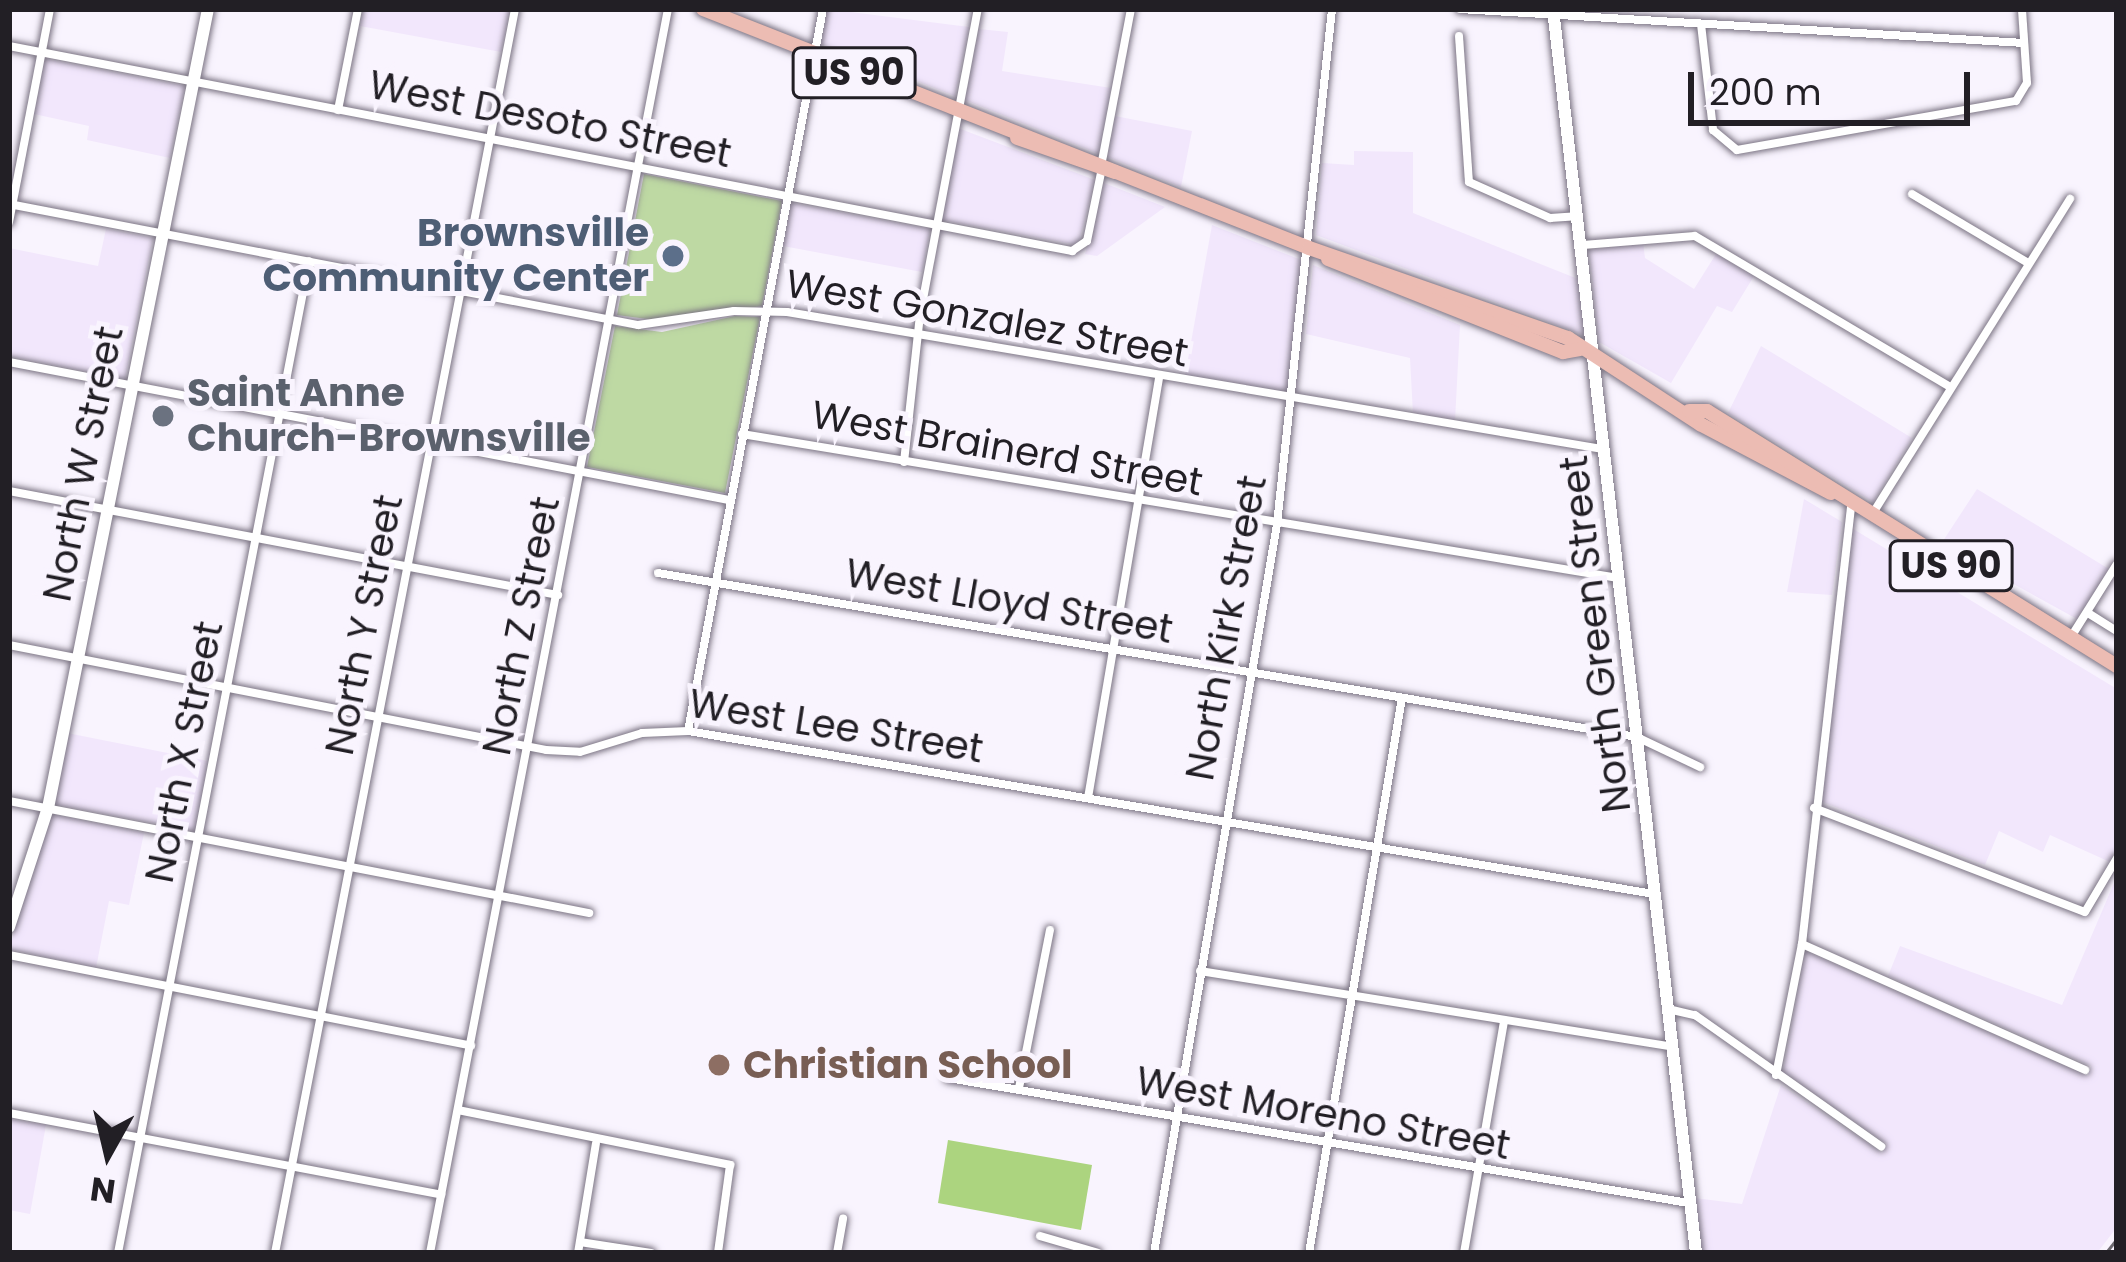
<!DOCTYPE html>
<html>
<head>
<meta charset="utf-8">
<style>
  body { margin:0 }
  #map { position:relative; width:2126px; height:1262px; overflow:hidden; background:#f9f4fe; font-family:Poppins,sans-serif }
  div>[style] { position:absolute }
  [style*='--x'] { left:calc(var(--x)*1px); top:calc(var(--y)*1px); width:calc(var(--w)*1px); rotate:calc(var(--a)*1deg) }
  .commercial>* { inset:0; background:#f2e7fc }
  .green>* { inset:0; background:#bed9a3 }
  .forest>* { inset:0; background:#acd47f }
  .roads { filter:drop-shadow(0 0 3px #7b7483) drop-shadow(0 0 3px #7b7483) }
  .street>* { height:8px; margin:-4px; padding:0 4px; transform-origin:4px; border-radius:4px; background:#fff }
  .secondary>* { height:12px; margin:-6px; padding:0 6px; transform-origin:6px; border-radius:6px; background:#fff }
  .primary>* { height:14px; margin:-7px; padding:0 7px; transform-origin:7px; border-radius:7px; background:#ecbcb3 }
  .rail>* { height:3px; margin-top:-1.5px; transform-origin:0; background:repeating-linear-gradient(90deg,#6c6970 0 24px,transparent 0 36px) }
  .dots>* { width:33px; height:33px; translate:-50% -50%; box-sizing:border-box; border:6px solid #f9f4fe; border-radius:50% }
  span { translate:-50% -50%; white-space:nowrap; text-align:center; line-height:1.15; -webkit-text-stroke:10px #f9f4fe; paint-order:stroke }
  .shield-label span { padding:3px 9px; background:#f9f4fe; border:3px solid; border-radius:9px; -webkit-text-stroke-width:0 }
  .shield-label { font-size:36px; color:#221f25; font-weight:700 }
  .street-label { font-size:39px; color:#221f25 }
  .service-label { font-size:39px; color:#4e5e75; font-weight:700 }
  .right { translate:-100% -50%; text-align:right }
  .worship-label { font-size:39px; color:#5b616d; font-weight:700 }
  .left { translate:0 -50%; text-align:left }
  .education-label { font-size:39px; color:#785e54; font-weight:700 }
  .frame { position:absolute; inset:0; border:12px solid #221f25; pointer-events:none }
  .north { position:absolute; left:48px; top:1094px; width:120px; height:120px; -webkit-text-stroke:9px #f9f4fe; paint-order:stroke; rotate:188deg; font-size:33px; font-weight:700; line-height:48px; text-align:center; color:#221f25 }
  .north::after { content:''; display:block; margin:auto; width:42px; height:54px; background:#221f25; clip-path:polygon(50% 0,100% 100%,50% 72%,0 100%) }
  .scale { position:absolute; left:1688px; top:72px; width:282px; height:54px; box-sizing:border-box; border:6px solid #221f25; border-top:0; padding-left:15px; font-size:36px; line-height:42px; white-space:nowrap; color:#221f25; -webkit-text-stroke:9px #f9f4fe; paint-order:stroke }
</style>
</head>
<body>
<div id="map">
  <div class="commercial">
    <div style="clip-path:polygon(363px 9px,510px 9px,501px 52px,360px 26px)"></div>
    <div style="clip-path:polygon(827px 9px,969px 27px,955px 96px,821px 44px)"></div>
    <div style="clip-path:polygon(979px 29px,1008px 32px,1002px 71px,1111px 88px,1099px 154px,965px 100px)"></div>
    <div style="clip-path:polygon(45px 59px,185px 86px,170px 158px,87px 140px,89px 126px,34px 114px)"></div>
    <div style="clip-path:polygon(1115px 116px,1192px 131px,1181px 187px,1108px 157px)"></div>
    <div style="clip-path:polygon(958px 128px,1095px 180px,1078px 245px,941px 220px)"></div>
    <div style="clip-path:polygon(1354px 151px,1413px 152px,1413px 213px,1583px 281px,1589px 337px,1316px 235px,1322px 163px,1354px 165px)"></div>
    <div style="clip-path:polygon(1104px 183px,1165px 207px,1097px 256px,1085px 254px)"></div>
    <div style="clip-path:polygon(791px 203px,930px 229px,922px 272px,783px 246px)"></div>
    <div style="clip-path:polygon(1212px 225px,1304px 261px,1290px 395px,1185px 376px)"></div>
    <div style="clip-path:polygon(106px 229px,153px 238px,125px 379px,9px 356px,9px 248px,98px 266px)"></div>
    <div style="clip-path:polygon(1643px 242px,1645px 258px,1694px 289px,1716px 254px,1754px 276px,1732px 312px,1717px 306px,1671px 383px,1599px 342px,1589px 250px)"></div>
    <div style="clip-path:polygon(1313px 265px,1460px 325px,1455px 421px,1413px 414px,1410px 358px,1306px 334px)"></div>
    <div style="clip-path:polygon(1761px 346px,1912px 438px,1873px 502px,1728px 413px)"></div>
    <div style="clip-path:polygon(1977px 489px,2109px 569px,2077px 619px,1941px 544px)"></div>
    <div style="clip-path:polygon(1804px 499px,1842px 522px,1832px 595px,1787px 592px)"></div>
    <div style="clip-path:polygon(1850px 527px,2117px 689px,2117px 847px,2110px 862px,2050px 835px,2043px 852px,1999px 831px,1985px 865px,1820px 801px)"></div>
    <div style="clip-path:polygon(67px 733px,208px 761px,195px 831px,53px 804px)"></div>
    <div style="clip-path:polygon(51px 814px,144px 833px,129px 905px,109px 901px,96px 968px,9px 949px)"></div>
    <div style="clip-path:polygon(2117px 876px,2117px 1227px,2097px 1253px,1701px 1253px,1695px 1198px,1742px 1204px,1781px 1085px,1882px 1153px,1887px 1144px,1783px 1073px,1805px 951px,2088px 1076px,2091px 1066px,1888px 976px,1900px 946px,2062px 1005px)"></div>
    <div style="clip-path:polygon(9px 1119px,46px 1125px,30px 1214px,9px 1210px)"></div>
  </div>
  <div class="green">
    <div style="clip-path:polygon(644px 174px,782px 201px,762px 306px,662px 321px,617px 315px)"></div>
    <div style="clip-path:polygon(735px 316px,760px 317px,725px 493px,587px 467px,615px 326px,662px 332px)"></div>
  </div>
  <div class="forest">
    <div style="clip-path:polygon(948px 1140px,1092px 1165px,1081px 1230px,938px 1203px)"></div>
  </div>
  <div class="roads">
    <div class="street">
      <div style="--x:1460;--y:9;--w:565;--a:3.45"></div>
      <div style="--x:1701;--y:24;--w:107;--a:83.5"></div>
      <div style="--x:1713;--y:130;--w:31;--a:40"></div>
      <div style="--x:1737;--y:150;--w:283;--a:-10"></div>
      <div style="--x:2016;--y:101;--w:21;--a:-59"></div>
      <div style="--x:2027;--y:83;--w:74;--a:-93.9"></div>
      <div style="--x:1459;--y:36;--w:146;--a:86.1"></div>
      <div style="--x:1469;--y:182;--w:89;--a:24"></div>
      <div style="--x:1550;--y:218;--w:26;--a:-4"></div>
      <div style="--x:9;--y:46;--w:1083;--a:10.92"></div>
      <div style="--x:1072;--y:251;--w:18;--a:-34"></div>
      <div style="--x:1087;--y:241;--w:69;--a:-78.4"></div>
      <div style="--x:338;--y:110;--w:103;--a:-78.8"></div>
      <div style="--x:1102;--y:161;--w:155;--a:-79.2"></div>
      <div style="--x:1912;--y:194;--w:135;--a:30.7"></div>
      <div style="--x:9;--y:204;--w:641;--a:10.89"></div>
      <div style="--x:638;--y:325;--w:97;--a:-8.3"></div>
      <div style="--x:734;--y:311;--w:53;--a:1.1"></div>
      <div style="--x:787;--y:312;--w:826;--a:9.54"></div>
      <div style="--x:9;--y:222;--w:217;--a:-79.1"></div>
      <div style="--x:1583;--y:245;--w:112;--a:-4.6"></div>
      <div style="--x:1695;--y:236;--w:296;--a:30.6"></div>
      <div style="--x:9;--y:362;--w:733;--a:10.85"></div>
      <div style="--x:742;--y:434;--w:888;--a:9.33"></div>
      <div style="--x:904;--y:462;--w:148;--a:-83.8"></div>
      <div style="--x:920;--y:315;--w:311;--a:-79.3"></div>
      <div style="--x:9;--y:491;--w:559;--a:10.73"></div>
      <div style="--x:1873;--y:513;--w:371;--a:-57.9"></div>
      <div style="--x:658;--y:573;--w:993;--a:9.51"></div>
      <div style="--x:1637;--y:737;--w:70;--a:25.5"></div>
      <div style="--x:2088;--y:613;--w:34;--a:32"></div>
      <div style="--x:2071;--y:637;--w:86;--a:-57.8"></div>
      <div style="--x:9;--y:645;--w:547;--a:11.06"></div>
      <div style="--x:546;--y:750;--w:34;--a:3"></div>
      <div style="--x:580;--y:752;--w:65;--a:-17"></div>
      <div style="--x:642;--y:733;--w:46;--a:-2.5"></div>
      <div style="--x:688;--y:731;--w:980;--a:9.58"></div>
      <div style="--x:688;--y:731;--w:735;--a:-79.41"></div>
      <div style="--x:1088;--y:798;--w:428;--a:-80.4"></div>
      <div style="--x:9;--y:801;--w:591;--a:10.93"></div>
      <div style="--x:1814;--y:808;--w:290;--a:21"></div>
      <div style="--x:2085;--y:912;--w:63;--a:-59.3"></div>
      <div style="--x:1802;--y:944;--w:310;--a:24"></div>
      <div style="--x:9;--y:955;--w:471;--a:11.1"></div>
      <div style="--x:1200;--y:971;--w:475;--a:9.1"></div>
      <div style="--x:1668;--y:1009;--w:28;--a:13"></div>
      <div style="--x:1695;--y:1015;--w:228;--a:35.2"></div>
      <div style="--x:1776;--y:1075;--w:134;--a:-78.8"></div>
      <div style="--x:1802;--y:944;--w:441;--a:-83.6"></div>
      <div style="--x:948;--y:1078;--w:751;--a:9.58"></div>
      <div style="--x:1019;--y:1088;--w:161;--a:-78.9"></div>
      <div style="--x:458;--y:1110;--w:278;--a:11.4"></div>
      <div style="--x:730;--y:1165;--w:89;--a:97.8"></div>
      <div style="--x:9;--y:1113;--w:440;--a:10.7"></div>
      <div style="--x:1040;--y:1236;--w:60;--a:16.3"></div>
      <div style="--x:580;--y:1242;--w:72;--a:8.8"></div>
      <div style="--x:118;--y:1253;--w:1010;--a:-79.1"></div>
      <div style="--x:275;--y:1253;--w:1267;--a:-79.08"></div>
      <div style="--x:430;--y:1253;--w:1267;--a:-79.17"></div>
      <div style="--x:578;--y:1253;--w:111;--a:-80.7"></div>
      <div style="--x:837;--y:1253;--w:35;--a:-80"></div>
      <div style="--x:1154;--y:1253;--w:739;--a:-80.42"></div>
      <div style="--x:1277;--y:524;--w:518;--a:-83.9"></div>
      <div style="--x:1309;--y:1253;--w:563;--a:-80.49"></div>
      <div style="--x:1464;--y:1253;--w:235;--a:-80.2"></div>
    </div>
    <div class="secondary">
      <div style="--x:1553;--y:9;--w:1252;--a:83.44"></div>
      <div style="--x:9;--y:927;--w:125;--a:-71.9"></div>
      <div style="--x:48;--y:808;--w:815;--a:-78.68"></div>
    </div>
    <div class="primary">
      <div style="--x:703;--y:9;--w:651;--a:21.52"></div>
      <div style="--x:1309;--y:248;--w:274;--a:19.2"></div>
      <div style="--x:1568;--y:338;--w:158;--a:33.1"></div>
      <div style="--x:1700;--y:424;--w:148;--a:27.8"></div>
      <div style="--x:1017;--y:138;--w:104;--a:19.1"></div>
      <div style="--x:1328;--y:259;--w:253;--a:21.6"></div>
      <div style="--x:1563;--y:352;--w:17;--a:-10"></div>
      <div style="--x:1689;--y:411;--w:18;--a:0"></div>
      <div style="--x:1707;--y:411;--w:483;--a:31.9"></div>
    </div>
  </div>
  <div class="rail">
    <div style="--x:2106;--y:1253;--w:18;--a:-52"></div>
  </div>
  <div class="dots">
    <div style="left:673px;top:256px;background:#5c6f8a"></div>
    <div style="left:163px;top:416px;background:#6b7280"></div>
    <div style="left:719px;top:1065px;background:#8d6e63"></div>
  </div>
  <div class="shield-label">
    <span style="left:854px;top:73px">US 90</span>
    <span style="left:1951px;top:566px">US 90</span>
  </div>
  <div class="street-label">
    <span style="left:550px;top:120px;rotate:11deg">West Desoto Street</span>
    <span style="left:987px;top:319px;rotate:10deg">West Gonzalez Street</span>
    <span style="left:1007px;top:449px;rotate:10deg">West Brainerd Street</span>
    <span style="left:84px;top:464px;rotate:-79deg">North W Street</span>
    <span style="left:1009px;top:602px;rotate:10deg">West Lloyd Street</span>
    <span style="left:365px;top:625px;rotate:-79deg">North Y Street</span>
    <span style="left:522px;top:626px;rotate:-79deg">North Z Street</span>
    <span style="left:1227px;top:628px;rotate:-80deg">North Kirk Street</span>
    <span style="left:1596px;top:634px;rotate:-97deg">North Green Street</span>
    <span style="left:836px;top:727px;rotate:9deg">West Lee Street</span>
    <span style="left:185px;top:752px;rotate:-79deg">North X Street</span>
    <span style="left:1323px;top:1114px;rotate:10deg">West Moreno Street</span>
  </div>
  <div class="service-label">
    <span class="right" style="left:649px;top:256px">Brownsville<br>Community Center</span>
  </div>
  <div class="worship-label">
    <span class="left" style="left:187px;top:416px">Saint Anne<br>Church-Brownsville</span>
  </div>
  <div class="education-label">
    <span class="left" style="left:743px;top:1065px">Christian School</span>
  </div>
  <div class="frame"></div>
  <div class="north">N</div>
  <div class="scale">200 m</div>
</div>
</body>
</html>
